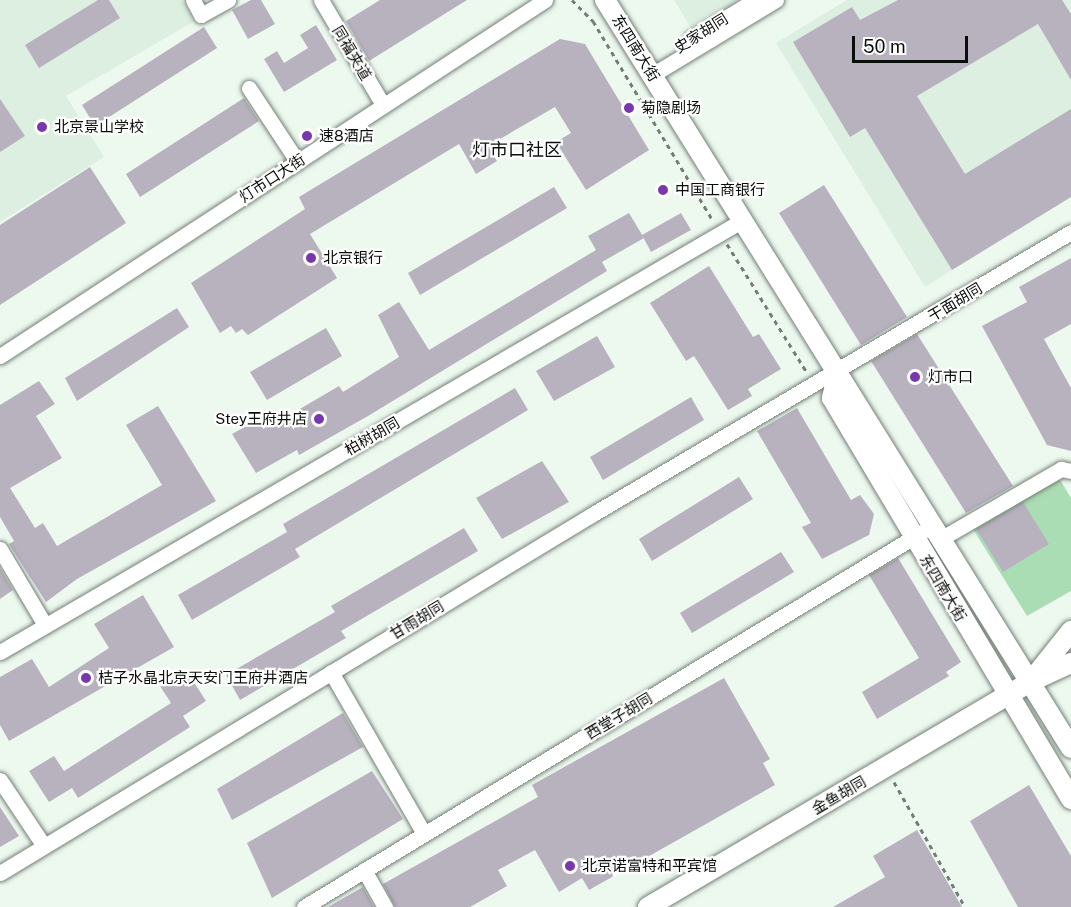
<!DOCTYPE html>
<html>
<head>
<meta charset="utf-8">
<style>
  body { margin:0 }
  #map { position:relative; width:1071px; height:907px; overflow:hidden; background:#edf9ef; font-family:"Public Sans","Noto Sans SC",sans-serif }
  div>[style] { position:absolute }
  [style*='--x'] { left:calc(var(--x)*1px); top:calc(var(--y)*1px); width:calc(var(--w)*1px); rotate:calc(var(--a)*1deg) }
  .built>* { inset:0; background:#ddefe0 }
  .green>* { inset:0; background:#abddb4 }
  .building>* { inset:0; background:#b8b2bf }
  .path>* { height:3px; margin-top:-1.5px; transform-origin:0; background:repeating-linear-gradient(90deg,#757c76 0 4.5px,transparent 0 9px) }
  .roads { filter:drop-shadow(0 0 2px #747f75) drop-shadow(0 0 2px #747f75) }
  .minor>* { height:15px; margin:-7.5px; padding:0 7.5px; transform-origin:7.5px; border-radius:7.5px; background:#fff }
  .major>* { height:20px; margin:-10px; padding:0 10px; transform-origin:10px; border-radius:10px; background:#fff }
  .dots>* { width:16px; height:16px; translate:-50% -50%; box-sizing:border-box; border:3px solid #fff; border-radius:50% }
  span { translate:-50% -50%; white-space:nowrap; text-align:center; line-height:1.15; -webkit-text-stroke:4.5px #fff; paint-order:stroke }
  .street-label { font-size:15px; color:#0a0e0a }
  .poi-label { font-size:15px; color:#0a0e0a }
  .left { translate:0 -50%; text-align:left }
  .right { translate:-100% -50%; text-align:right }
  .quarter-label { font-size:18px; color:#0a0e0a }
  .scale { position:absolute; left:852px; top:36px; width:116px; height:27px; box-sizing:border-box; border:3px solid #0a0e0a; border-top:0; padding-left:8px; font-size:18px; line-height:21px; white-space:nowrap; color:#0a0e0a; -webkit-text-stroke:4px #fff; paint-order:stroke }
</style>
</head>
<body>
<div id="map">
  <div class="built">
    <div style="clip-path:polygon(0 0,182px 0,193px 22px,66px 96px,104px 157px,0 222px)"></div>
    <div style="clip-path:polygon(674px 0,737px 0,691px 28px)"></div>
    <div style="clip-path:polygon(847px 0,1071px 0,1071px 197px,925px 287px,776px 43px)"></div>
  </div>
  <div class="green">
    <div style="clip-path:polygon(1059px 478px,1071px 498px,1071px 591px,1027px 616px,973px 529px)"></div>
  </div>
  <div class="building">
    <div style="clip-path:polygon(98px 0,109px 0,120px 18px,39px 68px,25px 45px)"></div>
    <div style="clip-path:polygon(251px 0,261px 0,275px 24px,248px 39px,232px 10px)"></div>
    <div style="clip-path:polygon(380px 0,467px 0,369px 61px,346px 21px)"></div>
    <div style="clip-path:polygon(898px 0,1062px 0,1071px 14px,1071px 80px,1038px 24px,917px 96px,965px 174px,1071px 109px,1071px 197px,952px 270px,865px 128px,850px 137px,793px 42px,852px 7px,860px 20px)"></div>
    <div style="clip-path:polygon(316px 25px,337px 60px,284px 92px,264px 59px,277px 51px,284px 63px,308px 48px,300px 35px)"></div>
    <div style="clip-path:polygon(204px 27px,217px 48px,95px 126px,82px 105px)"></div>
    <div style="clip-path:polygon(560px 39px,585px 44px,649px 150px,586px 190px,556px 142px,571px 133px,555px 107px,488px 146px,497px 161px,476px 174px,459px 144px,310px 234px,337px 278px,248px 335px,242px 329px,236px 333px,231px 326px,220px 333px,191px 283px,305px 209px,299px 197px)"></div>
    <div style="clip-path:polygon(244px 98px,259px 121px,140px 197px,126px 174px)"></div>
    <div style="clip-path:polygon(0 99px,25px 136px,0 152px)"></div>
    <div style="clip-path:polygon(90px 167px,126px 223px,0 305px,0 225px)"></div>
    <div style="clip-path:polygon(824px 185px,907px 317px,861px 345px,779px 213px)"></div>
    <div style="clip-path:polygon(554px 187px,567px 208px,420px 295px,408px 273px)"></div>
    <div style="clip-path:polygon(629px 213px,644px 238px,602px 262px,607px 271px,368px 416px,299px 455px,297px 450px,256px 473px,232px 434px,263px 417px,269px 427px,339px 386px,343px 392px,399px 357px,378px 315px,399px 302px,429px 350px,596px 250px,588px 236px)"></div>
    <div style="clip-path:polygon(681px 213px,691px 230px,651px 252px,642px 235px)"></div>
    <div style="clip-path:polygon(1071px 258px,1071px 324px,1044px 339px,1071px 388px,1071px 451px,1047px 445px,982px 326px,1027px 302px,1019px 287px)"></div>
    <div style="clip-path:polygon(709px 266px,753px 337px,759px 334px,781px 369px,748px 389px,752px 396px,728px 410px,694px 356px,686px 361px,650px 303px)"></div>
    <div style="clip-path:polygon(177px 308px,189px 327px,77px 401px,65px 378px)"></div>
    <div style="clip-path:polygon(326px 328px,342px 356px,267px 400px,250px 372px)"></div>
    <div style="clip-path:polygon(917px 334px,1013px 486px,966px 513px,871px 361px)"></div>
    <div style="clip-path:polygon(597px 336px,615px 367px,554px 401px,536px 371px)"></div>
    <div style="clip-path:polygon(39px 381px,55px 404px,36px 416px,62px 458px,10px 488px,35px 528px,43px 523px,57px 546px,162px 485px,126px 425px,158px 406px,216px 501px,77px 579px,46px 602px,9px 544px,14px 541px,0 517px,0 405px)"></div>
    <div style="clip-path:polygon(515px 388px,528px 410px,295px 549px,300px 557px,192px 620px,178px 595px,287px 532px,283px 524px)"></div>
    <div style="clip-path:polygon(691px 397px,704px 420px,603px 480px,590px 457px)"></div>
    <div style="clip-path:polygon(797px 408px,851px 500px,860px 495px,874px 514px,869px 535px,822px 559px,802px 527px,811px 523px,757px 431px)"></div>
    <div style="clip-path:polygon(542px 461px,569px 502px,502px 539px,476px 498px)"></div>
    <div style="clip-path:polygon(739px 477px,753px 499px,652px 561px,639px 539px)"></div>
    <div style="clip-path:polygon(1023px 502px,1049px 544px,1003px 572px,976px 529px)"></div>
    <div style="clip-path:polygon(464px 528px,478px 551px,341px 631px,346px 638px,240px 700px,226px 675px,335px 612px,331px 606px)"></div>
    <div style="clip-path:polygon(781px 552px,794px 572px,692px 633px,680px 613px)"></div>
    <div style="clip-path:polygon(898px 558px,961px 662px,946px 672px,949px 676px,877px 719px,862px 692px,919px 658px,869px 575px)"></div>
    <div style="clip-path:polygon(0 568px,13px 590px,0 599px)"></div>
    <div style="clip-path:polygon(143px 595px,174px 647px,9px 741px,0 725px,0 677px,32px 659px,49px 687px,109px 648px,94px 624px)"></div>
    <div style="clip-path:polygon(186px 670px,206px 701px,183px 716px,190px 727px,78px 798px,72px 788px,49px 802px,29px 771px,54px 756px,64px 771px,171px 703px,160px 686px)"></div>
    <div style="clip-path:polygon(724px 678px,770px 759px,763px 763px,775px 785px,589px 890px,582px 878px,559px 892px,535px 850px,498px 870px,507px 886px,470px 907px,395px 907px,383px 884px,538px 797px,532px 785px)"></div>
    <div style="clip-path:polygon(343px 713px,363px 747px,232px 820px,217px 789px)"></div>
    <div style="clip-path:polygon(372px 771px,403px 819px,272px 898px,247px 843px)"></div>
    <div style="clip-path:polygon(1029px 785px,1071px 856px,1071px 907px,1018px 907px,970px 821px)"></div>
    <div style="clip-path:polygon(0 807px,19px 836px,0 847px)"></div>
    <div style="clip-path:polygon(917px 830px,962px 907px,833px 907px,885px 877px,873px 856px)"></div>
    <div style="clip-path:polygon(363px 887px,374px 907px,328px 907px)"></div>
  </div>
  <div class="path">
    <div style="--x:572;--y:0;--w:30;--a:45"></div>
    <div style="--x:593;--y:21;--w:233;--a:59"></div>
    <div style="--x:727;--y:244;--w:150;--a:58.1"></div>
    <div style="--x:894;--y:782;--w:144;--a:60.4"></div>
  </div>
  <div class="roads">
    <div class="minor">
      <div style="--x:193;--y:0;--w:17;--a:62"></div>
      <div style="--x:201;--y:15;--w:31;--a:-29"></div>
      <div style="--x:321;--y:0;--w:122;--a:59.4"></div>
      <div style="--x:691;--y:39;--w:75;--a:-31.4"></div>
      <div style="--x:652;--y:75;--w:145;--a:-31.2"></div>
      <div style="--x:249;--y:88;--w:87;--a:56.7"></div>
      <div style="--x:0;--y:356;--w:651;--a:-33.15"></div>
      <div style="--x:942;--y:538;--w:138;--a:-30.1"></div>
      <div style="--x:1061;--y:469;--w:10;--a:11"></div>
      <div style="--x:0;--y:549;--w:88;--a:59.4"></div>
      <div style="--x:0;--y:652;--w:859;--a:-30.17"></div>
      <div style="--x:331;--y:672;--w:187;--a:60.1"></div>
      <div style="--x:0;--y:780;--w:79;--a:56.3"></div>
      <div style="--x:364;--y:870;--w:43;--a:60.4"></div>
      <div style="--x:0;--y:873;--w:693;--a:-31.19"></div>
      <div style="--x:593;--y:514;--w:555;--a:-30.54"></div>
      <div style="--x:304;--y:907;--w:723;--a:-31.25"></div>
    </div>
    <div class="major">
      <div style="--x:605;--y:0;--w:881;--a:58.08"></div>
      <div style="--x:838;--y:372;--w:27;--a:103"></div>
      <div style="--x:832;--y:398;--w:467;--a:59.2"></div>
      <div style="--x:1032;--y:680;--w:63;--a:-51.5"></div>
      <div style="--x:648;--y:907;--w:443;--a:-30.5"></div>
      <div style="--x:1030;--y:682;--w:45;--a:-24.9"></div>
    </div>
  </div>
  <div class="dots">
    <div style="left:629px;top:108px;background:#7837ac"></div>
    <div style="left:42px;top:127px;background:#7837ac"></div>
    <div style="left:307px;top:136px;background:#7837ac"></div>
    <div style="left:663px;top:190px;background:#7837ac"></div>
    <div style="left:311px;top:258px;background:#7837ac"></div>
    <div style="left:915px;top:377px;background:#7837ac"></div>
    <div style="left:319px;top:419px;background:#7837ac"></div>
    <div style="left:86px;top:678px;background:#7837ac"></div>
    <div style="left:570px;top:866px;background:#7837ac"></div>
  </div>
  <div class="street-label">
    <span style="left:701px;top:33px;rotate:-32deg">史家胡同</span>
    <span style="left:636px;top:48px;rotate:58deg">东四南大街</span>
    <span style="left:352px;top:53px;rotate:59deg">同福夹道</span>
    <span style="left:272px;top:178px;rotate:-33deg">灯市口大街</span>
    <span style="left:955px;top:302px;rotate:-31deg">干面胡同</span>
    <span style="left:372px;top:436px;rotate:-30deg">柏树胡同</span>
    <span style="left:943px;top:588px;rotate:59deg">东四南大街</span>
    <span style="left:417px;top:620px;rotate:-31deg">甘雨胡同</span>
    <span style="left:619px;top:716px;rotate:-31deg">西堂子胡同</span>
    <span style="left:839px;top:795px;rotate:-30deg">金鱼胡同</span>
  </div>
  <div class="poi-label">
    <span class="left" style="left:641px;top:108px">菊隐剧场</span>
    <span class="left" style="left:54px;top:127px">北京景山学校</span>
    <span class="left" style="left:319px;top:136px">速8酒店</span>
    <span class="left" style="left:675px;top:190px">中国工商银行</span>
    <span class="left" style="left:323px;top:258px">北京银行</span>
    <span class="left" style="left:928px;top:377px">灯市口</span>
    <span class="right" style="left:307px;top:419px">Stey王府井店</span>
    <span class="left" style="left:98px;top:678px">桔子水晶北京天安门王府井酒店</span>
    <span class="left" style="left:582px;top:866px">北京诺富特和平宾馆</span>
  </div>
  <div class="quarter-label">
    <span style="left:517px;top:150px">灯市口社区</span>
  </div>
  <div class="scale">50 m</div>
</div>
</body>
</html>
